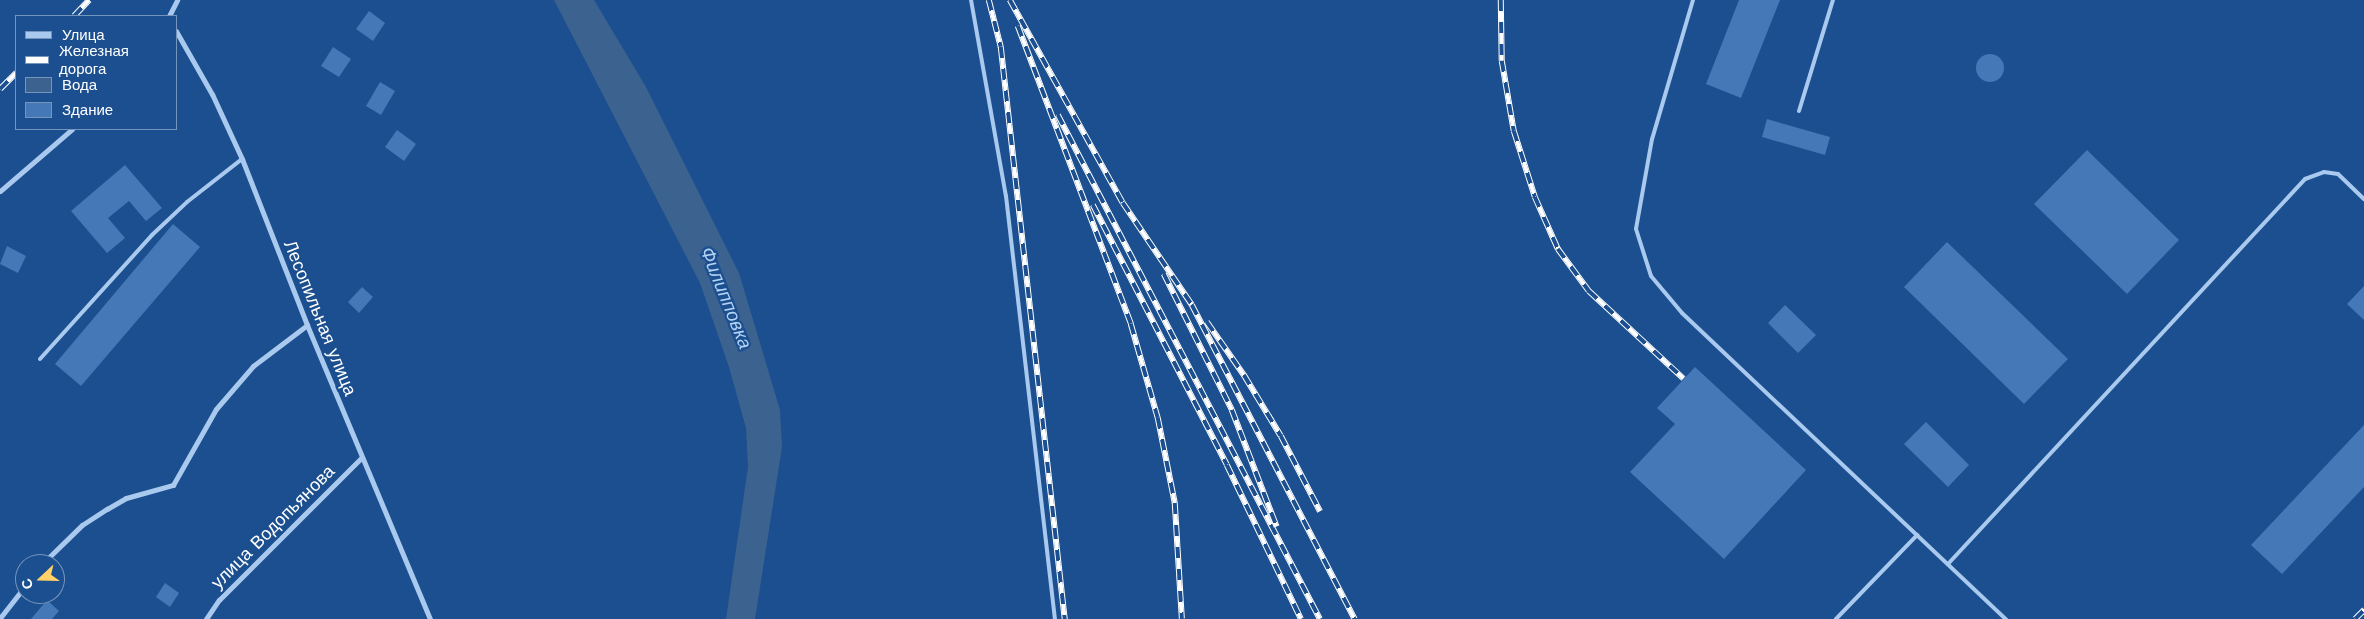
<!DOCTYPE html>
<html>
<head>
<meta charset="utf-8">
<style>
  body { margin:0 }
  #map { position:relative; width:2364px; height:619px; overflow:hidden; background:#1b4f8f; font-family:"Work Sans",sans-serif }
  div>[style] { position:absolute }
  [style*='--x'] { left:calc(var(--x)*1px); top:calc(var(--y)*1px); width:calc(var(--w)*1px); rotate:calc(var(--a)*1deg) }
  .water>* { inset:0; background:#3c6290 }
  .building>* { inset:0; background:#4478b7 }
  .round { border-radius:50% }
  .lane>* { height:4px; margin:-2px; padding:0 2px; transform-origin:2px; border-radius:2px; background:#a9c9ee }
  .street>* { height:5px; margin:-2.5px; padding:0 2.5px; transform-origin:2.5px; border-radius:2.5px; background:#a9c9ee }
  .rail>* { height:5.5px; margin-top:-2.75px; transform-origin:0; background:repeating-linear-gradient(90deg,#1b4f8f 0 11px,#fff 0 22px); box-sizing:border-box; border-block:1px solid #fff }
  span { translate:-50% -50%; white-space:nowrap; text-align:center; line-height:1.15; -webkit-text-stroke:4.5px #1b4f8f; paint-order:stroke }
  .street-label { font-size:18px; color:#fff }
  .water-label { font-size:19px; color:#b5d3f5; font-style:italic }
  .legend { position:absolute; left:15px; top:15px; width:162px; height:115px; box-sizing:border-box; background:#1b4f8f; border:1px solid #7695bc; margin:0; padding:6px 9px; list-style:none; font-size:15px; color:#fff }
  .legend li { display:flex; align-items:center; gap:10px; height:25px }
  .legend b { width:25px; border:1px solid #7695bc }
  .north { position:absolute; left:15px; top:554px; width:50px; height:50px; box-sizing:border-box; background:#1b4f8f; border:1px solid #7695bc; border-radius:50%; rotate:249deg; font-size:14px; font-weight:700; line-height:20px; text-align:center; color:#fff }
  .north::after { content:''; display:block; margin:auto; width:18px; height:22px; background:#ffd166; clip-path:polygon(50% 0,100% 100%,50% 72%,0 100%) }
</style>
</head>
<body>
<div id="map">
  <div class="water">
    <div style="clip-path:polygon(554px 0,594px 0,646px 87px,739px 273px,780px 410px,782px 447px,755px 619px,726px 619px,748px 467px,746px 428px,729px 367px,700px 283px)"></div>
  </div>
  <div class="building">
    <div style="clip-path:polygon(1739px 0,1780px 0,1741px 98px,1706px 84px)"></div>
    <div style="clip-path:polygon(369px 11px,385px 23px,373px 41px,356px 29px)"></div>
    <div style="clip-path:polygon(333px 47px,351px 59px,339px 77px,321px 66px)"></div>
    <div class="round" style="left:1976px;top:54px;width:28px;height:28px"></div>
    <div style="clip-path:polygon(380px 82px,395px 91px,381px 115px,366px 106px)"></div>
    <div style="clip-path:polygon(1767px 119px,1830px 137px,1825px 155px,1762px 137px)"></div>
    <div style="clip-path:polygon(397px 130px,416px 144px,404px 161px,385px 147px)"></div>
    <div style="clip-path:polygon(2087px 150px,2179px 240px,2127px 294px,2034px 204px)"></div>
    <div style="clip-path:polygon(125px 165px,162px 208px,146px 221px,129px 201px,108px 218px,125px 238px,107px 253px,71px 211px)"></div>
    <div style="clip-path:polygon(173px 224px,200px 247px,81px 386px,55px 364px)"></div>
    <div style="clip-path:polygon(1947px 242px,2068px 359px,2024px 404px,1904px 287px)"></div>
    <div style="clip-path:polygon(7px 246px,26px 256px,18px 273px,0 264px)"></div>
    <div style="clip-path:polygon(2364px 286px,2364px 320px,2347px 304px)"></div>
    <div style="clip-path:polygon(362px 287px,373px 297px,359px 313px,348px 302px)"></div>
    <div style="clip-path:polygon(1785px 305px,1816px 335px,1798px 353px,1768px 323px)"></div>
    <div style="clip-path:polygon(1695px 367px,1806px 470px,1724px 559px,1630px 472px,1675px 424px,1657px 408px)"></div>
    <div style="clip-path:polygon(1926px 422px,1969px 465px,1948px 487px,1904px 444px)"></div>
    <div style="clip-path:polygon(2364px 425px,2364px 487px,2282px 574px,2251px 545px)"></div>
    <div style="clip-path:polygon(165px 583px,179px 593px,170px 607px,156px 597px)"></div>
    <div style="clip-path:polygon(47px 600px,59px 611px,52px 619px,31px 619px)"></div>
  </div>
  <div class="lane">
    <div style="--x:971;--y:0;--w:199;--a:79.9"></div>
    <div style="--x:1006;--y:196;--w:426;--a:83.4"></div>
    <div style="--x:1693;--y:0;--w:145;--a:106.4"></div>
    <div style="--x:1652;--y:139;--w:91;--a:100.1"></div>
    <div style="--x:1636;--y:229;--w:49;--a:72.3"></div>
    <div style="--x:1651;--y:276;--w:48;--a:50"></div>
    <div style="--x:1682;--y:313;--w:446;--a:43.4"></div>
    <div style="--x:1799;--y:111;--w:116;--a:-73"></div>
    <div style="--x:40;--y:359;--w:167;--a:-47.9"></div>
    <div style="--x:152;--y:235;--w:48;--a:-43.3"></div>
    <div style="--x:187;--y:202;--w:70;--a:-38"></div>
    <div style="--x:1948;--y:564;--w:525;--a:-47.16"></div>
    <div style="--x:2305;--y:179;--w:20;--a:-20"></div>
    <div style="--x:2324;--y:172;--w:14;--a:8"></div>
    <div style="--x:2338;--y:174;--w:36;--a:44"></div>
    <div style="--x:1836;--y:619;--w:117;--a:-46"></div>
  </div>
  <div class="street">
    <div style="--x:169;--y:16;--w:18;--a:-63"></div>
    <div style="--x:176;--y:31;--w:73;--a:60.3"></div>
    <div style="--x:212;--y:94;--w:72;--a:65.2"></div>
    <div style="--x:242;--y:159;--w:178;--a:68.6"></div>
    <div style="--x:307;--y:325;--w:319;--a:67.3"></div>
    <div style="--x:0;--y:191;--w:95;--a:-40.7"></div>
    <div style="--x:42;--y:564;--w:56;--a:-44.3"></div>
    <div style="--x:82;--y:525;--w:30;--a:-33"></div>
    <div style="--x:107;--y:509;--w:22;--a:-30"></div>
    <div style="--x:126;--y:498;--w:49;--a:-15.5"></div>
    <div style="--x:173;--y:485;--w:87;--a:-60.5"></div>
    <div style="--x:216;--y:409;--w:57;--a:-49.3"></div>
    <div style="--x:253;--y:366;--w:68;--a:-37.2"></div>
    <div style="--x:0;--y:618;--w:41;--a:-52"></div>
    <div style="--x:206;--y:619;--w:23;--a:-56"></div>
    <div style="--x:219;--y:600;--w:202;--a:-45"></div>
  </div>
  <div class="rail">
    <div style="--x:989;--y:0;--w:49;--a:75.7"></div>
    <div style="--x:1001;--y:47;--w:576;--a:83.62"></div>
    <div style="--x:1010;--y:0;--w:232;--a:60.9"></div>
    <div style="--x:1123;--y:203;--w:123;--a:55.9"></div>
    <div style="--x:1192;--y:305;--w:354;--a:62.6"></div>
    <div style="--x:1501;--y:0;--w:61;--a:89.1"></div>
    <div style="--x:1502;--y:61;--w:71;--a:80.3"></div>
    <div style="--x:1514;--y:131;--w:69;--a:72.3"></div>
    <div style="--x:1535;--y:197;--w:57;--a:66.1"></div>
    <div style="--x:1558;--y:249;--w:52;--a:53.6"></div>
    <div style="--x:1589;--y:291;--w:129;--a:42.8"></div>
    <div style="--x:74;--y:16;--w:22;--a:-47"></div>
    <div style="--x:1018;--y:26;--w:319;--a:69.2"></div>
    <div style="--x:1131;--y:324;--w:98;--a:74"></div>
    <div style="--x:1158;--y:418;--w:87;--a:78.7"></div>
    <div style="--x:1175;--y:503;--w:116;--a:86.5"></div>
    <div style="--x:0;--y:89;--w:23;--a:-45"></div>
    <div style="--x:1058;--y:115;--w:568;--a:62.53"></div>
    <div style="--x:1093;--y:205;--w:292;--a:62.7"></div>
    <div style="--x:1227;--y:465;--w:171;--a:64.3"></div>
    <div style="--x:1164;--y:274;--w:152;--a:63.4"></div>
    <div style="--x:1232;--y:410;--w:125;--a:69"></div>
    <div style="--x:1207;--y:322;--w:65;--a:55.1"></div>
    <div style="--x:1244;--y:375;--w:71;--a:58.8"></div>
    <div style="--x:1281;--y:436;--w:85;--a:62.5"></div>
    <div style="--x:2355;--y:619;--w:13;--a:-45"></div>
  </div>
  <div class="street-label">
    <span style="left:320px;top:318px;rotate:68deg">Лесопильная улица</span>
    <span style="left:273px;top:527px;rotate:-45deg">улица Водопьянова</span>
  </div>
  <div class="water-label">
    <span style="left:726px;top:298px;rotate:68deg">Филипповка</span>
  </div>
  <ul class="legend">
  <li><b style="height:6px;background:#a9c9ee"></b>Улица</li>
  <li><b style="height:6px;background:#fff"></b>Железная дорога</li>
  <li><b style="height:14px;background:#3c6290"></b>Вода</li>
  <li><b style="height:14px;background:#4478b7"></b>Здание</li>
  </ul>
  <div class="north">С</div>
</div>
</body>
</html>
